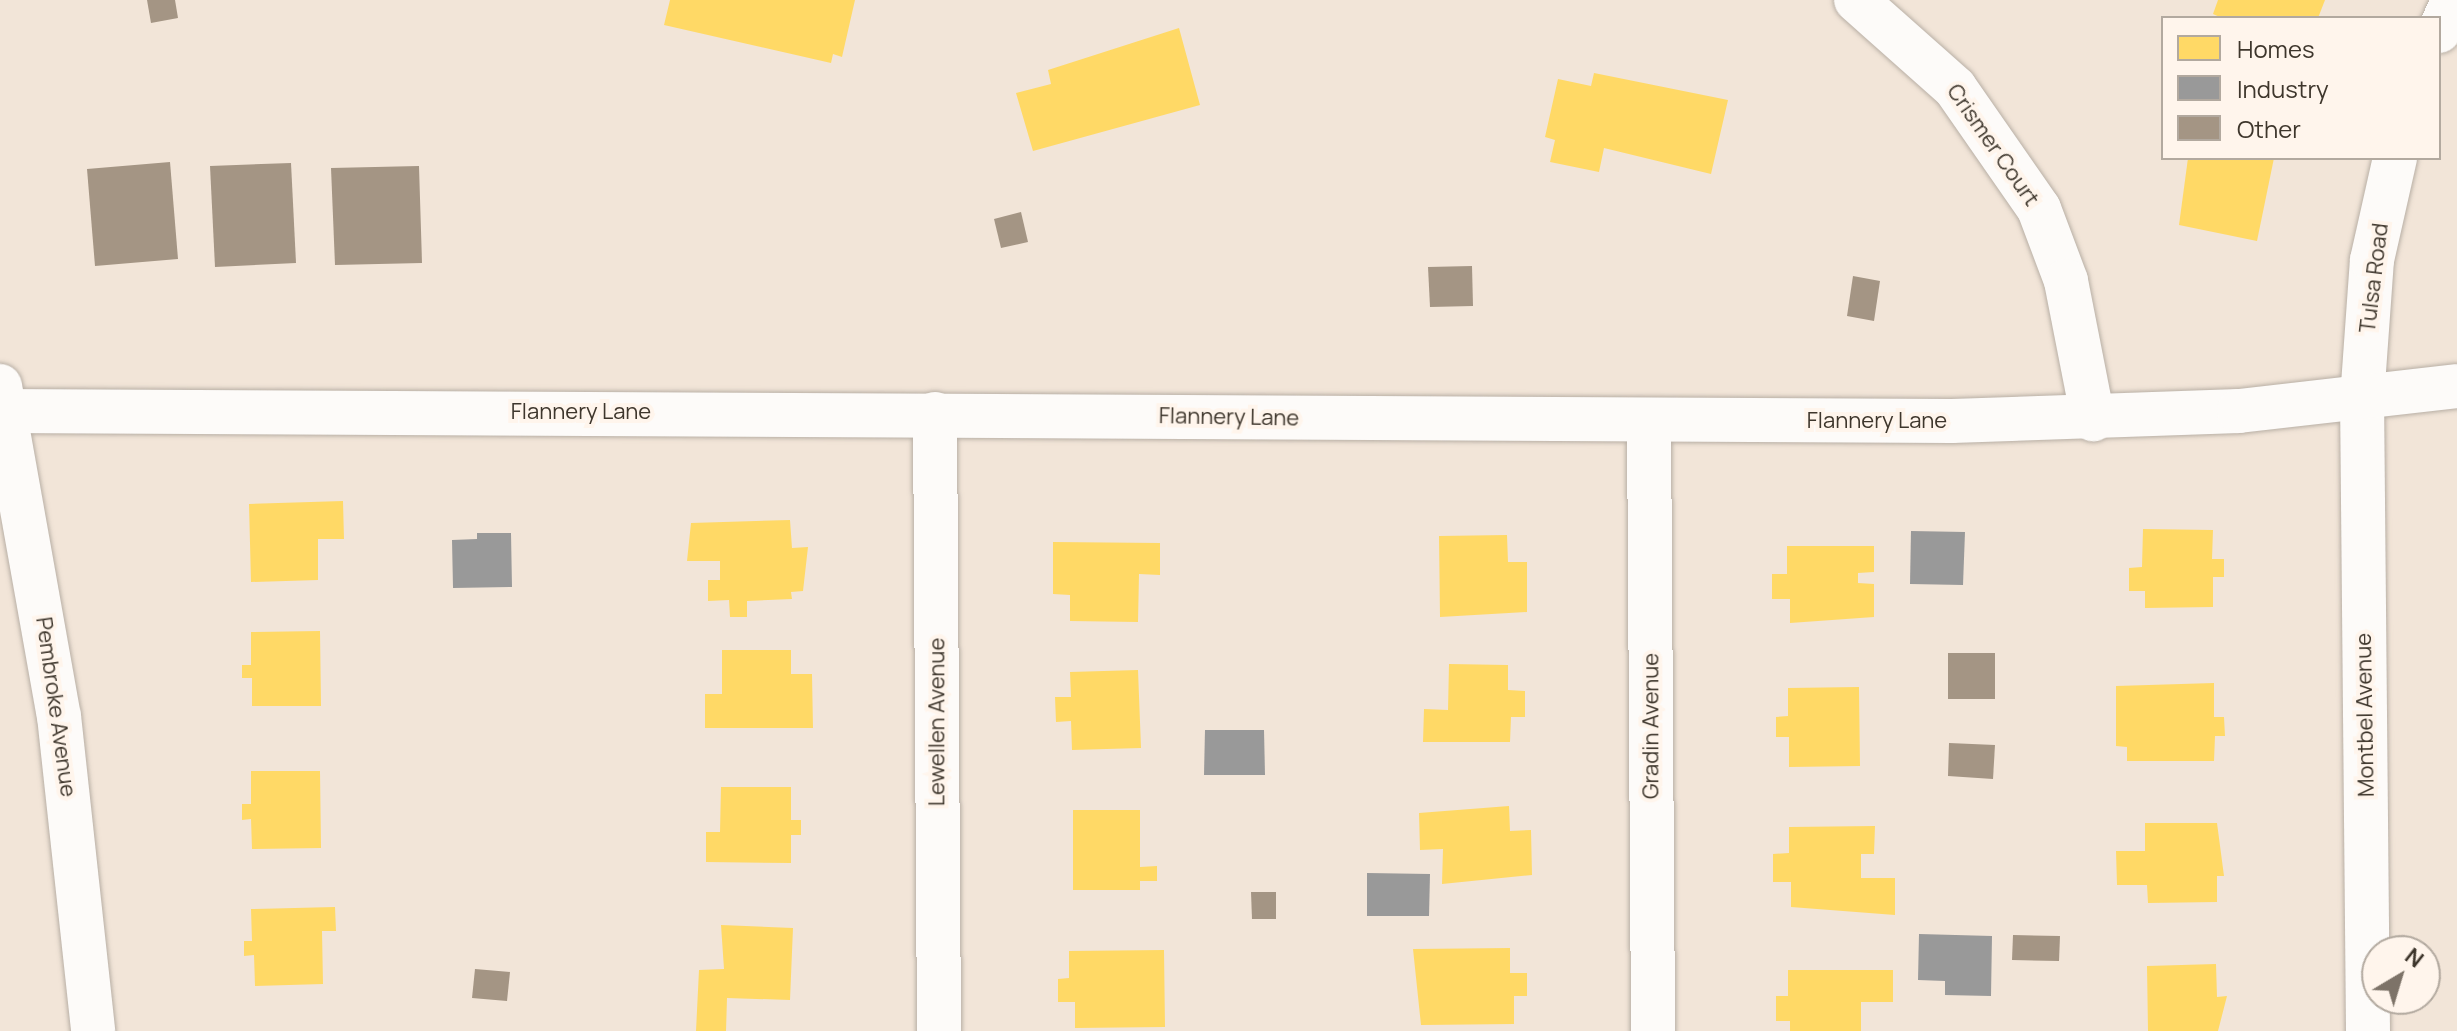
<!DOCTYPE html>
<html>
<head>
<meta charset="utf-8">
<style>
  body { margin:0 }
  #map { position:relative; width:2457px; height:1031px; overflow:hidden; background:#f2e5d8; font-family:Manrope,sans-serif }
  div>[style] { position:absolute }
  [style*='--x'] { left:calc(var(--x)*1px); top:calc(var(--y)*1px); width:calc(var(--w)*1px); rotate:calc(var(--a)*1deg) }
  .homes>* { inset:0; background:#ffd966 }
  .industry>* { inset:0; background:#999 }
  .building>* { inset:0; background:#a49584 }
  .roads { filter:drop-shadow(0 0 2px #b8afa5) drop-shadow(0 0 2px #b8afa5) }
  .street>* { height:44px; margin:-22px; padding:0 22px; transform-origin:22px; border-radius:22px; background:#fdfbf9 }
  .secondary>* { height:44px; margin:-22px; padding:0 22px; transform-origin:22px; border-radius:22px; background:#fdfbf9 }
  span { translate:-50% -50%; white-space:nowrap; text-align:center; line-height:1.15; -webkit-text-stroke:8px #fff5ec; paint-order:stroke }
  .street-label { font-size:22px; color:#3e362c }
  .legend { position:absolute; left:2161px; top:16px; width:280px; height:144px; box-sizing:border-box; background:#fff5ec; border:2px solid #b2a99f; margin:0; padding:10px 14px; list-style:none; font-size:24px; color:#3e362c }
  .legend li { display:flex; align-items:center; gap:16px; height:40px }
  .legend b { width:40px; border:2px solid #b2a99f }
  .north { position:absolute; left:2361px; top:935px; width:80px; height:80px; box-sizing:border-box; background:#fff5ec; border:2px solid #b2a99f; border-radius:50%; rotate:38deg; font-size:22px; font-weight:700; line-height:32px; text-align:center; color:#3e362c }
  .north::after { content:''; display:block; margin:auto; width:28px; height:36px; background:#7d7368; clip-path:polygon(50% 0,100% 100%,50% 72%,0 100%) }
</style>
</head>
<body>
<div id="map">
  <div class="homes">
    <div style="clip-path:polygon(670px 0,855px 0,842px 57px,833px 54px,831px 63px,664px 25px)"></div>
    <div style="clip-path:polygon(2218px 0,2325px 0,2318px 18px,2222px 18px,2213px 14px)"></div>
    <div style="clip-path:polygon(1179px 28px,1200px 105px,1033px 151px,1016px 93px,1051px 84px,1048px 70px)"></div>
    <div style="clip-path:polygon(1594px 73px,1728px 100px,1711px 174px,1604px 148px,1599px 172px,1550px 162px,1555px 140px,1545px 137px,1558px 79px,1591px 86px)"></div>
    <div style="clip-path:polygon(2188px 158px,2274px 158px,2257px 241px,2179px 225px)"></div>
    <div style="clip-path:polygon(343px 501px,344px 539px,318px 539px,318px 580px,251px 582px,249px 504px)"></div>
    <div style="clip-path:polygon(790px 520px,792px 548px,808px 547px,803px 591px,791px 592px,792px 599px,747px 601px,747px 617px,730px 617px,729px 600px,708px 601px,708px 580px,720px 580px,720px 561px,687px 561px,691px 523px)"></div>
    <div style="clip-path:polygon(2143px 529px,2213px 530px,2212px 559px,2224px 559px,2224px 577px,2213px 577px,2213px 607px,2145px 608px,2145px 591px,2129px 591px,2129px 568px,2142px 567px)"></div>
    <div style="clip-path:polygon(1507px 535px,1508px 562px,1527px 562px,1527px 612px,1440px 617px,1439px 536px)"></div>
    <div style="clip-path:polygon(1053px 542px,1160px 543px,1160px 575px,1139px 574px,1138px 622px,1070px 621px,1070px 595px,1053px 594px)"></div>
    <div style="clip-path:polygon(1787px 546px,1874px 546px,1874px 572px,1858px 573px,1858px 583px,1874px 584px,1874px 617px,1790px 623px,1790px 599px,1772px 599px,1772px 574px,1787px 574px)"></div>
    <div style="clip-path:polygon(320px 631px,321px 706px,252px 706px,252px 678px,242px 678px,242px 665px,251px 665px,251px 632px)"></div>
    <div style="clip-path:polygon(722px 650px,791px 650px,791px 674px,812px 674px,813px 728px,705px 728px,705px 694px,722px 694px)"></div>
    <div style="clip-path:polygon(1449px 664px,1508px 665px,1508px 690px,1525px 691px,1525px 717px,1511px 717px,1510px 742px,1423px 742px,1424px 709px,1448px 710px)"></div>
    <div style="clip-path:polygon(1138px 670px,1141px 748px,1072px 750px,1071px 721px,1056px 722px,1055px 697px,1071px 697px,1070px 672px)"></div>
    <div style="clip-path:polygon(2214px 683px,2214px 717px,2224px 717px,2225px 736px,2215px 736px,2214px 761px,2127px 761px,2127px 747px,2116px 746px,2116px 686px)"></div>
    <div style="clip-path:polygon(1859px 687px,1860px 766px,1789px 767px,1789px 737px,1776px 737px,1776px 717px,1788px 716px,1788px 688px)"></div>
    <div style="clip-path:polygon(251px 771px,320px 771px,321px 848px,252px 849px,251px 819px,242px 820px,242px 804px,251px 804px)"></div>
    <div style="clip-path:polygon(721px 787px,791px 787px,791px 820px,801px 820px,801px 835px,791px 835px,791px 863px,706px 862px,706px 832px,720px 832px)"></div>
    <div style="clip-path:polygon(1509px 806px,1510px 831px,1531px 830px,1532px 875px,1442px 884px,1443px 849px,1420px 850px,1419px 813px)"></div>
    <div style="clip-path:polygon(1073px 810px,1140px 810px,1140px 867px,1157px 866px,1157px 881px,1140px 881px,1140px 890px,1073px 890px)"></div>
    <div style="clip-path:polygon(2145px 823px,2217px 823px,2224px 876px,2217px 876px,2217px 902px,2148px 903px,2147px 885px,2117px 885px,2116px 851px,2145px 851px)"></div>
    <div style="clip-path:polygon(1875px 826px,1874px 854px,1861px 854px,1861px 878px,1895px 878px,1895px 915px,1791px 907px,1791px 882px,1773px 882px,1773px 854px,1789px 853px,1789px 827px)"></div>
    <div style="clip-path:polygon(335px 907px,336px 931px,322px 931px,323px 984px,255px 986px,254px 955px,244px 956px,244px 941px,252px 941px,251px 909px)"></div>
    <div style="clip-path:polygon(721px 925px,793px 928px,790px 1000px,727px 998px,726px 1031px,696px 1031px,699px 970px,724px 969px)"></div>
    <div style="clip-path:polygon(1510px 948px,1510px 973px,1527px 973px,1527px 996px,1514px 996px,1514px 1024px,1421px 1025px,1413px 949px)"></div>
    <div style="clip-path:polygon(1164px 950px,1165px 1027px,1075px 1028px,1075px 1002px,1058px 1002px,1058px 979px,1069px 978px,1069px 951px)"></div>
    <div style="clip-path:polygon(2216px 964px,2217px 997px,2227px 996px,2218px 1031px,2148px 1031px,2147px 966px)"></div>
    <div style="clip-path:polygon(1788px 970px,1893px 970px,1893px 1002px,1861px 1002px,1861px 1031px,1790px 1031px,1790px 1021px,1776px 1021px,1776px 996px,1788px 996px)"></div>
  </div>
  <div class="industry">
    <div style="clip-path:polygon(1911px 531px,1965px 532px,1963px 585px,1910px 584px)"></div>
    <div style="clip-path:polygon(477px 533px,511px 533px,512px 587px,453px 588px,452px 540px,477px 539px)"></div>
    <div style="clip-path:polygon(1205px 730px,1264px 730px,1265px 775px,1204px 775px)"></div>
    <div style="clip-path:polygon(1367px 873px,1430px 874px,1429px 916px,1367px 916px)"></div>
    <div style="clip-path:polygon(1919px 934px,1992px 936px,1991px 996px,1945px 995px,1945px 981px,1918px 980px)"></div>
  </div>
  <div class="building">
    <div style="clip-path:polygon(147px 0,175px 0,178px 18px,151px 23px)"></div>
    <div style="clip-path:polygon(170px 162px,178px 259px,95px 266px,87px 169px)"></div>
    <div style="clip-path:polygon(291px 163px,296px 263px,215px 267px,210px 166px)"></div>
    <div style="clip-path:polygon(419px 166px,422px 263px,335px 265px,331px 168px)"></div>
    <div style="clip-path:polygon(1021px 212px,1028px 242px,1001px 248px,994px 219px)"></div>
    <div style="clip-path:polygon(1472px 266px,1473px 306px,1430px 307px,1428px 267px)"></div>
    <div style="clip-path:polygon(1853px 276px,1880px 281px,1874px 321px,1847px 316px)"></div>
    <div style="clip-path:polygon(1948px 653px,1995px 653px,1995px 699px,1948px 699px)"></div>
    <div style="clip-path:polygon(1949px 743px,1995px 745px,1993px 779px,1948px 776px)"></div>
    <div style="clip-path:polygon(1251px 892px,1276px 892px,1276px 919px,1252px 919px)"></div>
    <div style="clip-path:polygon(2013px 935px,2060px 936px,2059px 961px,2012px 960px)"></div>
    <div style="clip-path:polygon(475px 969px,510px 972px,507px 1001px,472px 998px)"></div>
  </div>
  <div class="roads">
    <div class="street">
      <div style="--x:1856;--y:0;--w:132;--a:41.6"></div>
      <div style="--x:1955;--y:88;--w:147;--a:55.2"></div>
      <div style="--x:2039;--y:209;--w:77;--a:69.4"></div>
      <div style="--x:2066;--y:281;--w:141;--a:78.9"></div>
      <div style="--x:2439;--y:31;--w:34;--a:-64"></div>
      <div style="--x:0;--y:386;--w:335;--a:79.9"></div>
      <div style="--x:59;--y:716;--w:317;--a:83.8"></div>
      <div style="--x:935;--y:414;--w:617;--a:89.63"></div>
      <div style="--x:1649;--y:421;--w:610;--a:89.62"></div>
      <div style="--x:2368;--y:1031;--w:632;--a:-90.54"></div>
      <div style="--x:2362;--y:399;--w:139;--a:-85.9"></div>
      <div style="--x:2372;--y:260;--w:105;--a:-77.3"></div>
    </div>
    <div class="secondary">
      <div style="--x:0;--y:411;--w:1952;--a:0.29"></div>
      <div style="--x:1952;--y:421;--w:287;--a:-2"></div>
      <div style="--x:2239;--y:411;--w:219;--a:-6.5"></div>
    </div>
  </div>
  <div class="street-label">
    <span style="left:1993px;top:145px;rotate:55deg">Crismer Court</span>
    <span style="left:2374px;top:278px;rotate:-83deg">Tulsa Road</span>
    <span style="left:581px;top:412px">Flannery Lane</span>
    <span style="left:1229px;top:417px;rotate:1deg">Flannery Lane</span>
    <span style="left:1877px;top:421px">Flannery Lane</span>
    <span style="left:56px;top:707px;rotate:82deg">Pembroke Avenue</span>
    <span style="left:2365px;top:715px;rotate:-91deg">Montbel Avenue</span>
    <span style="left:937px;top:722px;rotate:-90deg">Lewellen Avenue</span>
    <span style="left:1651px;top:726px;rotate:-90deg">Gradin Avenue</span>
  </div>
  <ul class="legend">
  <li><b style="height:22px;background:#ffd966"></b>Homes</li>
  <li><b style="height:22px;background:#999"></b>Industry</li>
  <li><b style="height:22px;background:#a49584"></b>Other</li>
  </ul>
  <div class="north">N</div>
</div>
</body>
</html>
